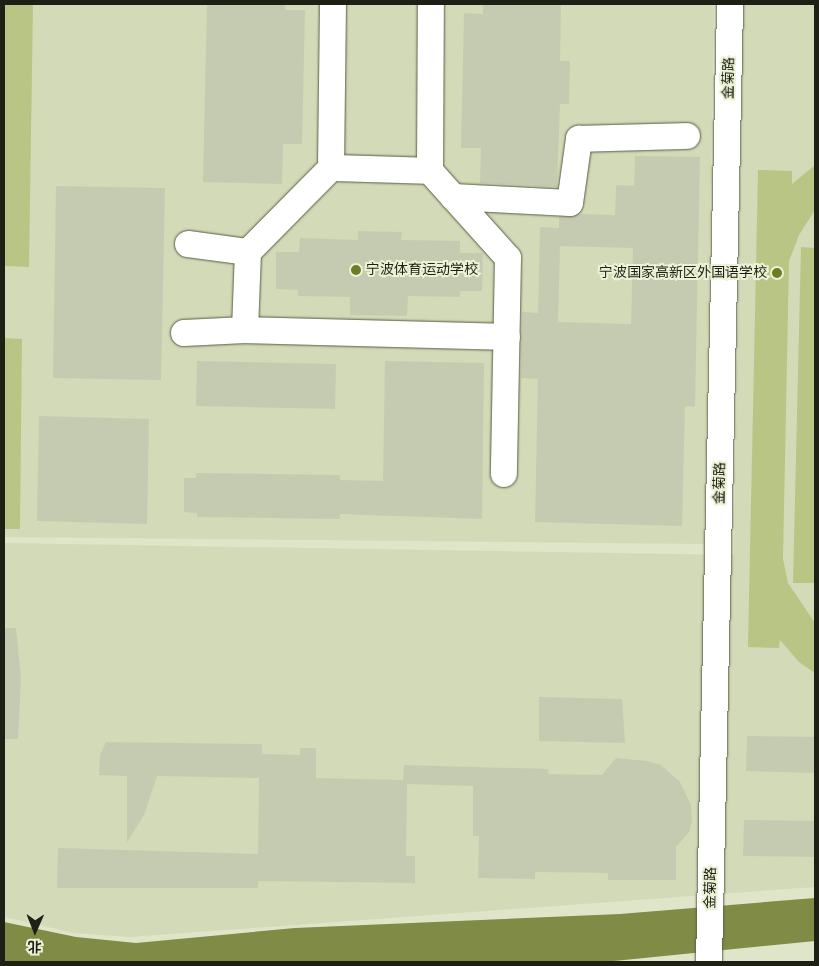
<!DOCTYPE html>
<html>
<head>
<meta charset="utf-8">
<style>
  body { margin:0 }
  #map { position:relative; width:819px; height:966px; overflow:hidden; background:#dfe5c9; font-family:Karla,"Noto Sans SC",sans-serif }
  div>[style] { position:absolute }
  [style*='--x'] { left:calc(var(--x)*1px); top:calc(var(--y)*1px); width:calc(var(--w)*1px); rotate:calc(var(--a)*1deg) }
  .built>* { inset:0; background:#d3dab8 }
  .green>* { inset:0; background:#b9c584 }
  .water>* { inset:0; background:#808b46 }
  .building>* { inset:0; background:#c5cbb0 }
  .roads { filter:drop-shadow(0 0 1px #585d45) drop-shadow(0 0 1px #585d45) }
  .minor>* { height:26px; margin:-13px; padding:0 13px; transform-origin:13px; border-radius:13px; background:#fff }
  .dots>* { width:14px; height:14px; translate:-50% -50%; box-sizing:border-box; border:2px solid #ecf2d6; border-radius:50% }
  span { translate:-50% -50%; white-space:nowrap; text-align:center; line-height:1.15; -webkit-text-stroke:4px #ecf2d6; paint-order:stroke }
  .street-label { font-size:14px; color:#1e2016 }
  .poi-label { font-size:14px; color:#1e2016 }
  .left { translate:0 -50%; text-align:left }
  .right { translate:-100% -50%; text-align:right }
  .frame { position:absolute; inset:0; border:5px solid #1e2016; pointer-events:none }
  .north { position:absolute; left:10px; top:906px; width:50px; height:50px; -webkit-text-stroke:4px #ecf2d6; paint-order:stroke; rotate:181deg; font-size:14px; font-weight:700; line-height:20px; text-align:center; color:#1e2016 }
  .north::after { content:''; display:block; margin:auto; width:18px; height:22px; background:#1e2016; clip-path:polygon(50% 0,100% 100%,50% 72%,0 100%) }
</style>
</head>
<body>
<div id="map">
  <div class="built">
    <div style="clip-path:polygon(4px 4px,714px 4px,704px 544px,4px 537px)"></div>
    <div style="clip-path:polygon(743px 4px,815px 4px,815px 887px,130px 937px,74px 933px,4px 917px,4px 543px,734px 555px)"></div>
  </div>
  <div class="green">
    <div style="clip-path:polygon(4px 4px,33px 4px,29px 267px,4px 266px)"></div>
    <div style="clip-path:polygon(815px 165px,815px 210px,799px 235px,789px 261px,783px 559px,788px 583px,815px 623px,815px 673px,799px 662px,780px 640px,779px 648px,748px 647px,758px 170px,792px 171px,792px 184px)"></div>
    <div style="clip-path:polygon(801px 247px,815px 248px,815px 583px,793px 583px)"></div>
    <div style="clip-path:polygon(4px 338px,22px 339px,20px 529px,4px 529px)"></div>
  </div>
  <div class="water">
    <div style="clip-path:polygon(815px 898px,815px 941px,604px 962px,4px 961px,4px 922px,76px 937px,136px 943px,295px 928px,620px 914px)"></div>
  </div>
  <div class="building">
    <div style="clip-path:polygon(207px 4px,285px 4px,285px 10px,305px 10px,302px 144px,283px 144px,282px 184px,203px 182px)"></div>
    <div style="clip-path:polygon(483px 4px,561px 4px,560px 61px,570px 61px,569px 104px,560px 104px,557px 187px,480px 183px,481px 148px,461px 148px,464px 13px,483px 14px)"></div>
    <div style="clip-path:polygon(evenodd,635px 156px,700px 157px,695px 407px,685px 406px,682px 526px,535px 522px,538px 379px,521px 378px,522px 312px,538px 313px,540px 227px,559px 228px,559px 217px,580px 214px,615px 215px,616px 185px,634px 186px,635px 156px,560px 246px,633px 248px,631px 324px,558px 322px,560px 246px)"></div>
    <div style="clip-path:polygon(56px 186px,165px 188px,161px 380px,53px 378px)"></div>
    <div style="clip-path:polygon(358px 231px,402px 232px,401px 240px,460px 241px,460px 253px,483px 253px,482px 291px,460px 291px,460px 297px,408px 296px,407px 316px,350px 315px,350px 297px,298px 296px,298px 290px,276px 289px,276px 252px,299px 252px,300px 238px,358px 240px)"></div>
    <div style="clip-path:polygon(197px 361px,336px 364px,335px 409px,196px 406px)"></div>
    <div style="clip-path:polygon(385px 361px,484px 363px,482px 519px,340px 514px,340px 519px,197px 517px,197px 513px,184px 512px,184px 478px,196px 478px,196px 473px,340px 475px,340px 480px,383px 481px)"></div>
    <div style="clip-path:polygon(39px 416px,149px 419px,147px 524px,37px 521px)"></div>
    <div style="clip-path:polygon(4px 628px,16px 628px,21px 678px,18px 739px,4px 739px)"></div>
    <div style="clip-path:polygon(539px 697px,622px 699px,625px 743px,539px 741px)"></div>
    <div style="clip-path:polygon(747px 736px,815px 737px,815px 773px,746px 771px)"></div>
    <div style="clip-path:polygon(106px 742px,262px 744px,262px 754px,300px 755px,300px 748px,316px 748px,316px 778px,403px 780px,404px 765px,549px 769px,548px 774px,602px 775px,616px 758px,647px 761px,661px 765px,680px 782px,691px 805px,692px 821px,689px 832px,676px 847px,676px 880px,608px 880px,608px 873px,535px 872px,535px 879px,478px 878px,479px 836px,473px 836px,473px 786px,407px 784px,406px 856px,415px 856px,415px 883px,258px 881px,258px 888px,57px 888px,58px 848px,258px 854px,259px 778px,157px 776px,144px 815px,127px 842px,127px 776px,99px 775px,100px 755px)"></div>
    <div style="clip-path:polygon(744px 820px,815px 821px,815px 857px,743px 856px)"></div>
  </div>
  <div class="roads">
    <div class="minor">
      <div style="--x:333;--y:4;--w:164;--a:90.7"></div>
      <div style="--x:331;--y:168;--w:99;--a:1.7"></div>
      <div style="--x:430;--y:171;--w:167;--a:-89.7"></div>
      <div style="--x:430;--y:171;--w:117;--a:48.1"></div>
      <div style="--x:508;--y:258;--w:216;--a:91.1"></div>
      <div style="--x:453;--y:197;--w:117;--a:2.9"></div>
      <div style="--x:570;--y:203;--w:65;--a:-82"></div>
      <div style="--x:579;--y:139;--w:108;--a:-1.6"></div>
      <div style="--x:188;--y:244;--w:61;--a:7.6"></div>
      <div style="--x:245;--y:330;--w:78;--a:-87.8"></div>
      <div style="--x:248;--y:252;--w:118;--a:-45.3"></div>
      <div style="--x:184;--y:333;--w:61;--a:-2.8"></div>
      <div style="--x:245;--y:330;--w:262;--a:1.5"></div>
      <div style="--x:709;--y:962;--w:958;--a:-88.74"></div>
    </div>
  </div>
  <div class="dots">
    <div style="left:356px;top:270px;background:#6e7b27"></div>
    <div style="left:777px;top:273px;background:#6e7b27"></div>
  </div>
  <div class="street-label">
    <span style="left:729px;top:78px;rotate:-89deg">金菊路</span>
    <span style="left:720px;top:483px;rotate:-89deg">金菊路</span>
    <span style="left:711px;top:888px;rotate:-89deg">金菊路</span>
  </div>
  <div class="poi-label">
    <span class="left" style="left:366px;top:270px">宁波体育运动学校</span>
    <span class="right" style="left:767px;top:273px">宁波国家高新区外国语学校</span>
  </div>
  <div class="frame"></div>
  <div class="north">北</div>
</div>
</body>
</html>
